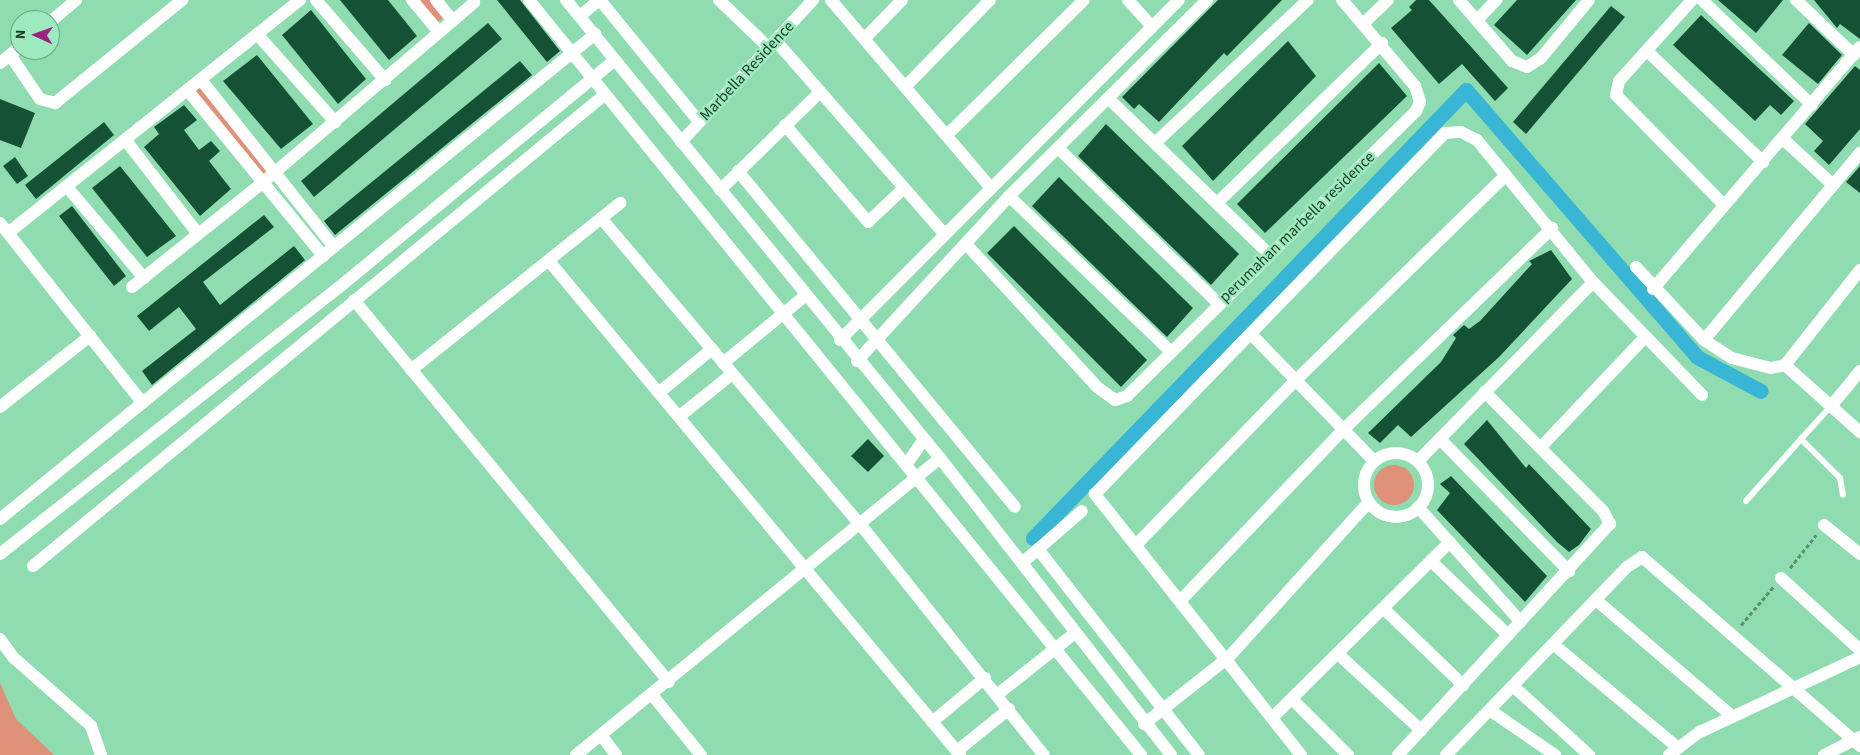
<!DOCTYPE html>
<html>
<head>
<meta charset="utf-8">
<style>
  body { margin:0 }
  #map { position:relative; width:1860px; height:755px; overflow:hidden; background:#8fdcb1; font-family:"Source Sans 3",sans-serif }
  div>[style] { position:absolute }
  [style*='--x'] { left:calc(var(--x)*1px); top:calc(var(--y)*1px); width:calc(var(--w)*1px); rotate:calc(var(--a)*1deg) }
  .green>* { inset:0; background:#df9279 }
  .round { border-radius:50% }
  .canal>* { height:15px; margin:-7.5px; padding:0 7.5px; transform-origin:7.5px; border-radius:7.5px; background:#39b6d6 }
  .building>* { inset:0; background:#155235 }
  .path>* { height:2.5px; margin-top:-1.25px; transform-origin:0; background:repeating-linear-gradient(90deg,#588f70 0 4px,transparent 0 6.5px) }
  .lane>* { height:6px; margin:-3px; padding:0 3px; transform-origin:3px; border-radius:3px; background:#fff }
  .street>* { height:12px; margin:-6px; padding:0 6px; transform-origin:6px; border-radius:6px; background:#fff }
  .street>.ring { margin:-6px; padding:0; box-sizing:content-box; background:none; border:12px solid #fff; border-radius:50% }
  span { translate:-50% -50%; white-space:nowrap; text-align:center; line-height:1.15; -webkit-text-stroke:5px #9ceabe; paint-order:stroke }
  .street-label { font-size:16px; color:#1d3d2b }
  .north { position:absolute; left:10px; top:10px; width:50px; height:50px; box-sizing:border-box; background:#9ceabe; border:1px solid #69a583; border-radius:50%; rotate:272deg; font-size:14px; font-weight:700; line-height:20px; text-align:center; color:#1d3d2b }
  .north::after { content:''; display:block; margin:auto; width:18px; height:22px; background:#99237f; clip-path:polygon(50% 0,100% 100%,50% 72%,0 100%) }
</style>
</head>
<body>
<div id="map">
  <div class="green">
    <div style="clip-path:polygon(418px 0,430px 0,444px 17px,437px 23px)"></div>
    <div style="clip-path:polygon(202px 86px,270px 170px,262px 176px,194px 93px)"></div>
    <div class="round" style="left:1374px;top:465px;width:40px;height:40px"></div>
    <div style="clip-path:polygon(0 683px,16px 719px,54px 755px,0 755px)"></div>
  </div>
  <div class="canal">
    <div style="--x:1033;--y:538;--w:623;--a:-45.98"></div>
    <div style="--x:1466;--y:90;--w:353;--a:49.1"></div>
    <div style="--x:1697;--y:357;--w:72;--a:28"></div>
  </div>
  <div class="building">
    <div style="clip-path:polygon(340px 0,388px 0,417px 36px,389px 60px)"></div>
    <div style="clip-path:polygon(497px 0,520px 0,560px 51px,547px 62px)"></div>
    <div style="clip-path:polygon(1218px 0,1282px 0,1227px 56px,1224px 53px,1159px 122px,1139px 104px,1134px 109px,1122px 97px)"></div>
    <div style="clip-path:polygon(1416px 0,1429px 0,1508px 88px,1495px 101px,1462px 64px,1439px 84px,1391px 28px,1412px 10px,1409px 7px)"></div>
    <div style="clip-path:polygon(1517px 0,1576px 0,1527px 55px,1494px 25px)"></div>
    <div style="clip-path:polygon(1718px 0,1783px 0,1756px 33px)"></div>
    <div style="clip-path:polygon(1814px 0,1860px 0,1860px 39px,1840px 24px,1837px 28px)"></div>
    <div style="clip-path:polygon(1611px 6px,1625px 17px,1526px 134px,1513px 122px)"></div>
    <div style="clip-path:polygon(311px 10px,366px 79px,338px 104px,282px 35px)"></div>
    <div style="clip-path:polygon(1701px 15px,1794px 101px,1781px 115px,1770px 105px,1755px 121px,1673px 45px)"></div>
    <div style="clip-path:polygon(488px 23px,502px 39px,314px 197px,301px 181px)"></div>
    <div style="clip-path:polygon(1809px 23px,1842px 55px,1818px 84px,1782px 55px)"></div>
    <div style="clip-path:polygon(1288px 41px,1316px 76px,1213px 181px,1182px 146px)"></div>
    <div style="clip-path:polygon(257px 55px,313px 124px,281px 149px,223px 81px)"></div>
    <div style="clip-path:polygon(520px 61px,532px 75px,335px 235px,324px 221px)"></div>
    <div style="clip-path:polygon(1379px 63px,1407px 96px,1265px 233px,1237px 204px)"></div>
    <div style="clip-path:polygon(1855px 66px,1860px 70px,1860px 129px,1829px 165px,1814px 151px,1823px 141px,1805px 124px)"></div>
    <div style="clip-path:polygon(0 99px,35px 113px,21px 148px,0 140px)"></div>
    <div style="clip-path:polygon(184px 105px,197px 120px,184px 130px,199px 150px,211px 141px,220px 151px,209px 161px,231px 189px,200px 216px,144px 147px,159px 134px,154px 127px)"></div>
    <div style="clip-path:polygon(104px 122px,114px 135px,36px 199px,25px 185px)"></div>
    <div style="clip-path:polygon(1106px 124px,1239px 254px,1211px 285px,1078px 156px)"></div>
    <div style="clip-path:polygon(15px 157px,28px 176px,17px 184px,3px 166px)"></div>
    <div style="clip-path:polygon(120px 166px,176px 236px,147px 257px,92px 188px)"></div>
    <div style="clip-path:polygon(1860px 166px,1860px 193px,1846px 182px)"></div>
    <div style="clip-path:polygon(1059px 177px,1193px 308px,1167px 337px,1032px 206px)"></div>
    <div style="clip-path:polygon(72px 206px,126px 276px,114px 286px,59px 216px)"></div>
    <div style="clip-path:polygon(264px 215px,274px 227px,203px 282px,220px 305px,294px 246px,305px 260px,152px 385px,142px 371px,196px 329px,179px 307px,149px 331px,137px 316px)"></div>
    <div style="clip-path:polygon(1014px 226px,1147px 360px,1121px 387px,987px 253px)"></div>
    <div style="clip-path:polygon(1551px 250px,1572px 279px,1499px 357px,1411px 437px,1398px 425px,1380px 443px,1368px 433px,1441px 362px,1456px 338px,1453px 335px,1464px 325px,1469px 329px,1480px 321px,1532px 264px,1529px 261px)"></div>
    <div style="clip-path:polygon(1487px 420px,1526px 468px,1529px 464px,1591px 529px,1579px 545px,1569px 552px,1557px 542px,1464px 444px)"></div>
    <div style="clip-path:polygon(868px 439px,884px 456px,868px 472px,851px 456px)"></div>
    <div style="clip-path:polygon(1451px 476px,1547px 576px,1525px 602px,1437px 510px,1450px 493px,1440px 484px)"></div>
  </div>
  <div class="path">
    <div style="--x:1790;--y:568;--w:42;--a:-51.8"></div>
    <div style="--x:1741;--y:625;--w:50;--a:-49.9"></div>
  </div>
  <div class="lane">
    <div style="--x:1832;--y:405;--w:46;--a:132.4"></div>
    <div style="--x:1801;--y:439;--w:55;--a:45"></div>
    <div style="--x:1840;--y:478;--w:17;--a:80"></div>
    <div style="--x:1746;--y:501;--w:83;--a:-48.4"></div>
  </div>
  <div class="street">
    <div style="--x:316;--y:0;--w:106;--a:49.2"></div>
    <div style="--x:412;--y:0;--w:42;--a:49.8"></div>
    <div style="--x:436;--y:0;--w:27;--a:51"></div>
    <div style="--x:529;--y:0;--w:972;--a:50.97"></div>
    <div style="--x:566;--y:0;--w:591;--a:50.77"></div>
    <div style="--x:940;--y:458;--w:376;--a:52.1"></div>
    <div style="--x:600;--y:0;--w:157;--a:50.9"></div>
    <div style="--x:719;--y:0;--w:69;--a:43.8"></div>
    <div style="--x:831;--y:0;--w:247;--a:49.6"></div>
    <div style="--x:1128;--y:0;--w:36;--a:48"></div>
    <div style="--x:1459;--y:0;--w:81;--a:49"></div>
    <div style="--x:1512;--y:61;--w:16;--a:22"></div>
    <div style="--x:1527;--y:67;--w:17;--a:-33"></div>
    <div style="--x:1541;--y:58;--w:75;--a:-50.4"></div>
    <div style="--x:1692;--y:0;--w:109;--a:132"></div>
    <div style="--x:1619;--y:81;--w:14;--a:102"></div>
    <div style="--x:1616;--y:95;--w:153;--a:45.5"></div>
    <div style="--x:1702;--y:0;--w:152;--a:43.7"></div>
    <div style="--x:1796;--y:0;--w:80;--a:43.5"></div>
    <div style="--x:580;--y:16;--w:25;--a:-40"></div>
    <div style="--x:1477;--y:20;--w:28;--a:-46"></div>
    <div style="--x:50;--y:22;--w:34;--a:-40"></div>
    <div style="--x:1364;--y:23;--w:33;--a:-44"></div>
    <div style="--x:257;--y:34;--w:118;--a:48.4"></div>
    <div style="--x:865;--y:38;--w:53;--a:-45.8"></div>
    <div style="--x:776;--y:41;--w:257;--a:48.9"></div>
    <div style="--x:1647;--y:51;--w:161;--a:43.7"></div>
    <div style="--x:10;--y:55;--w:53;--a:55.7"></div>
    <div style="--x:40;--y:99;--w:16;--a:15"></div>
    <div style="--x:55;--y:103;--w:164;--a:-39"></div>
    <div style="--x:0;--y:63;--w:26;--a:-39"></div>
    <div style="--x:202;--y:81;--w:212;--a:51.5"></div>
    <div style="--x:906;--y:86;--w:120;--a:-45.7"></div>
    <div style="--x:189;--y:92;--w:212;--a:50.7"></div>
    <div style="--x:1108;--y:98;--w:224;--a:44.1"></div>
    <div style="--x:785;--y:125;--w:128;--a:49.4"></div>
    <div style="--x:868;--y:222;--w:48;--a:-43.3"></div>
    <div style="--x:947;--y:135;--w:192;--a:-44.6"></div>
    <div style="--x:1783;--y:139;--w:68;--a:42.6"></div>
    <div style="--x:127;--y:142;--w:116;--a:52.3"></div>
    <div style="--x:681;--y:142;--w:194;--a:-47.1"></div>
    <div style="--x:1155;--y:143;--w:209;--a:-43.1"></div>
    <div style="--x:1058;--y:148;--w:224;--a:44.1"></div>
    <div style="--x:738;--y:171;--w:435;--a:50.5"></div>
    <div style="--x:68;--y:188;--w:118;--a:49.8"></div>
    <div style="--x:720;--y:190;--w:140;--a:-44.4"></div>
    <div style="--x:1009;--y:196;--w:225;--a:43.9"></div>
    <div style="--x:1217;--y:203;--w:230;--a:-44.1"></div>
    <div style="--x:601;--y:218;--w:401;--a:49.8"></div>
    <div style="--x:860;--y:524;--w:295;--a:51.5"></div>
    <div style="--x:0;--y:223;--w:228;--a:51.6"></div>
    <div style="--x:8;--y:233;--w:374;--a:-38.6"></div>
    <div style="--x:967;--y:245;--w:193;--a:47.5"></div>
    <div style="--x:1097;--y:387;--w:22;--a:36"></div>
    <div style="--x:1115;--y:400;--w:13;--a:-18"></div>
    <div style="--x:1127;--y:396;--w:406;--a:-44.6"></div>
    <div style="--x:1416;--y:111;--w:10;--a:-66"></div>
    <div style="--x:1420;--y:102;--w:17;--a:-107"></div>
    <div style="--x:1415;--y:86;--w:113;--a:-130.3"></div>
    <div style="--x:549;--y:261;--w:643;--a:50.24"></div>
    <div style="--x:1636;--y:267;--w:100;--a:47"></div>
    <div style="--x:1704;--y:340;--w:33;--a:33"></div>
    <div style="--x:1732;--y:358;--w:40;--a:14.4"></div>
    <div style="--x:1771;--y:368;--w:14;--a:-12"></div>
    <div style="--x:1785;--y:365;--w:121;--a:-51.7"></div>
    <div style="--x:132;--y:287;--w:165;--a:-38.6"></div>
    <div style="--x:261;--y:184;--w:280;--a:-40.4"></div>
    <div style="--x:1653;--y:289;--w:318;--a:-49.5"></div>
    <div style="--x:354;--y:300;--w:495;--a:50.5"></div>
    <div style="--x:1251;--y:334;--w:177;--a:45.9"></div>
    <div style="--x:840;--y:340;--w:480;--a:-45.1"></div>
    <div style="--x:1704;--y:340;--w:244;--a:-50.2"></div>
    <div style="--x:857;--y:361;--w:224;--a:-47.3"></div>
    <div style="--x:1009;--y:196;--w:279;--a:-44.7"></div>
    <div style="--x:723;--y:363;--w:106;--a:-39.3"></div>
    <div style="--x:1785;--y:365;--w:101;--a:41.8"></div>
    <div style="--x:411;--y:370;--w:268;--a:-38.6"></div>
    <div style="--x:661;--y:391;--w:66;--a:-39.5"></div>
    <div style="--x:1832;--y:405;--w:44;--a:-50.5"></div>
    <div style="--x:0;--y:407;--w:115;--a:-38.3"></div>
    <div style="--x:681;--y:415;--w:65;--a:-38.8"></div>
    <div style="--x:1440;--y:439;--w:185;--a:45.7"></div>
    <div style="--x:1541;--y:447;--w:151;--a:-46.6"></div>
    <div class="ring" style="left:1364px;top:453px;width:52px;height:52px"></div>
    <div style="--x:1418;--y:461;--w:250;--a:-45.6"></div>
    <div style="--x:906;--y:465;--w:29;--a:-55"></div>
    <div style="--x:1418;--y:507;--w:154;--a:48.2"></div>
    <div style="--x:0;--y:519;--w:768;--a:-39.18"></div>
    <div style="--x:1824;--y:525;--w:46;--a:38.9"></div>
    <div style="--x:1136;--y:545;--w:230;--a:-45.9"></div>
    <div style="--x:1296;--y:380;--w:293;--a:-44.3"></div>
    <div style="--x:1038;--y:549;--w:261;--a:52"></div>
    <div style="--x:0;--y:554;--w:437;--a:-38.2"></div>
    <div style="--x:343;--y:284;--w:352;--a:-39.5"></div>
    <div style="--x:1431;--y:561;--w:107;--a:43.9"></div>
    <div style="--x:1022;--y:563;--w:79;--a:-40.9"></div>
    <div style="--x:33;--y:566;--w:739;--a:-39.51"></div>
    <div style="--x:1781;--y:578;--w:107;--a:42.3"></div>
    <div style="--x:1181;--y:600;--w:235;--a:-46.4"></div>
    <div style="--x:1343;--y:430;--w:291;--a:-44"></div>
    <div style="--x:1596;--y:600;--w:180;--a:40.5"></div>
    <div style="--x:1384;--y:609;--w:110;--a:43.9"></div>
    <div style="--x:0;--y:639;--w:24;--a:54"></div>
    <div style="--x:14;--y:658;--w:103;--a:41.4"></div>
    <div style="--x:91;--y:726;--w:31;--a:71"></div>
    <div style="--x:1553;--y:644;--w:161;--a:39.7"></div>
    <div style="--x:1338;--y:654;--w:113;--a:42.5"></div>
    <div style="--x:1513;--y:686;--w:103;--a:42.2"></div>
    <div style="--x:998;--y:694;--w:98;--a:-38.4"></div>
    <div style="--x:653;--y:696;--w:76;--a:50.9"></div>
    <div style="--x:1293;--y:700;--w:78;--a:45"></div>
    <div style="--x:1491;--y:711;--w:78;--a:34.5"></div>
    <div style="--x:1273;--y:717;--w:249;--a:-44.7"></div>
    <div style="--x:932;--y:722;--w:69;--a:-39.7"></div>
    <div style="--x:1144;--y:724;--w:107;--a:-38.2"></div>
    <div style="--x:1228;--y:658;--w:210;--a:-47.9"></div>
    <div style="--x:601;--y:735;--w:25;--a:53"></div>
    <div style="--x:957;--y:751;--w:67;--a:-38.9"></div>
    <div style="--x:576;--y:755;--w:470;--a:-39.2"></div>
    <div style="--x:1301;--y:755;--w:333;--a:-128.3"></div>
    <div style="--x:1095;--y:494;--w:503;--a:-45.89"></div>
    <div style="--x:1445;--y:133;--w:16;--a:-4"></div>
    <div style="--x:1461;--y:132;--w:18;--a:27"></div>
    <div style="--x:1477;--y:140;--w:183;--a:50.8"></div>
    <div style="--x:1593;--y:282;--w:157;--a:46"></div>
    <div style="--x:1398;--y:755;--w:314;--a:-47.5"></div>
    <div style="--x:1610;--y:524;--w:15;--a:-118"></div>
    <div style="--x:1603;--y:511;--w:168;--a:-134.8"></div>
    <div style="--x:1446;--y:755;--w:261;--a:-46.1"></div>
    <div style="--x:1627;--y:567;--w:18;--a:-34"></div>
    <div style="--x:1642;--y:557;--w:289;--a:40.9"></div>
    <div style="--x:1669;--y:755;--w:39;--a:-37"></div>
    <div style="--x:1700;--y:732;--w:177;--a:-25.1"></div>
    <div style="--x:1824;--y:755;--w:40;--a:-26.6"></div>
  </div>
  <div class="street-label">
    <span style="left:747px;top:71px;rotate:-47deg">Marbella Residence</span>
    <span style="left:1297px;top:227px;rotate:-44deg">perumahan marbella residence</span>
  </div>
  <div class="north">N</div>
</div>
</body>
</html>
